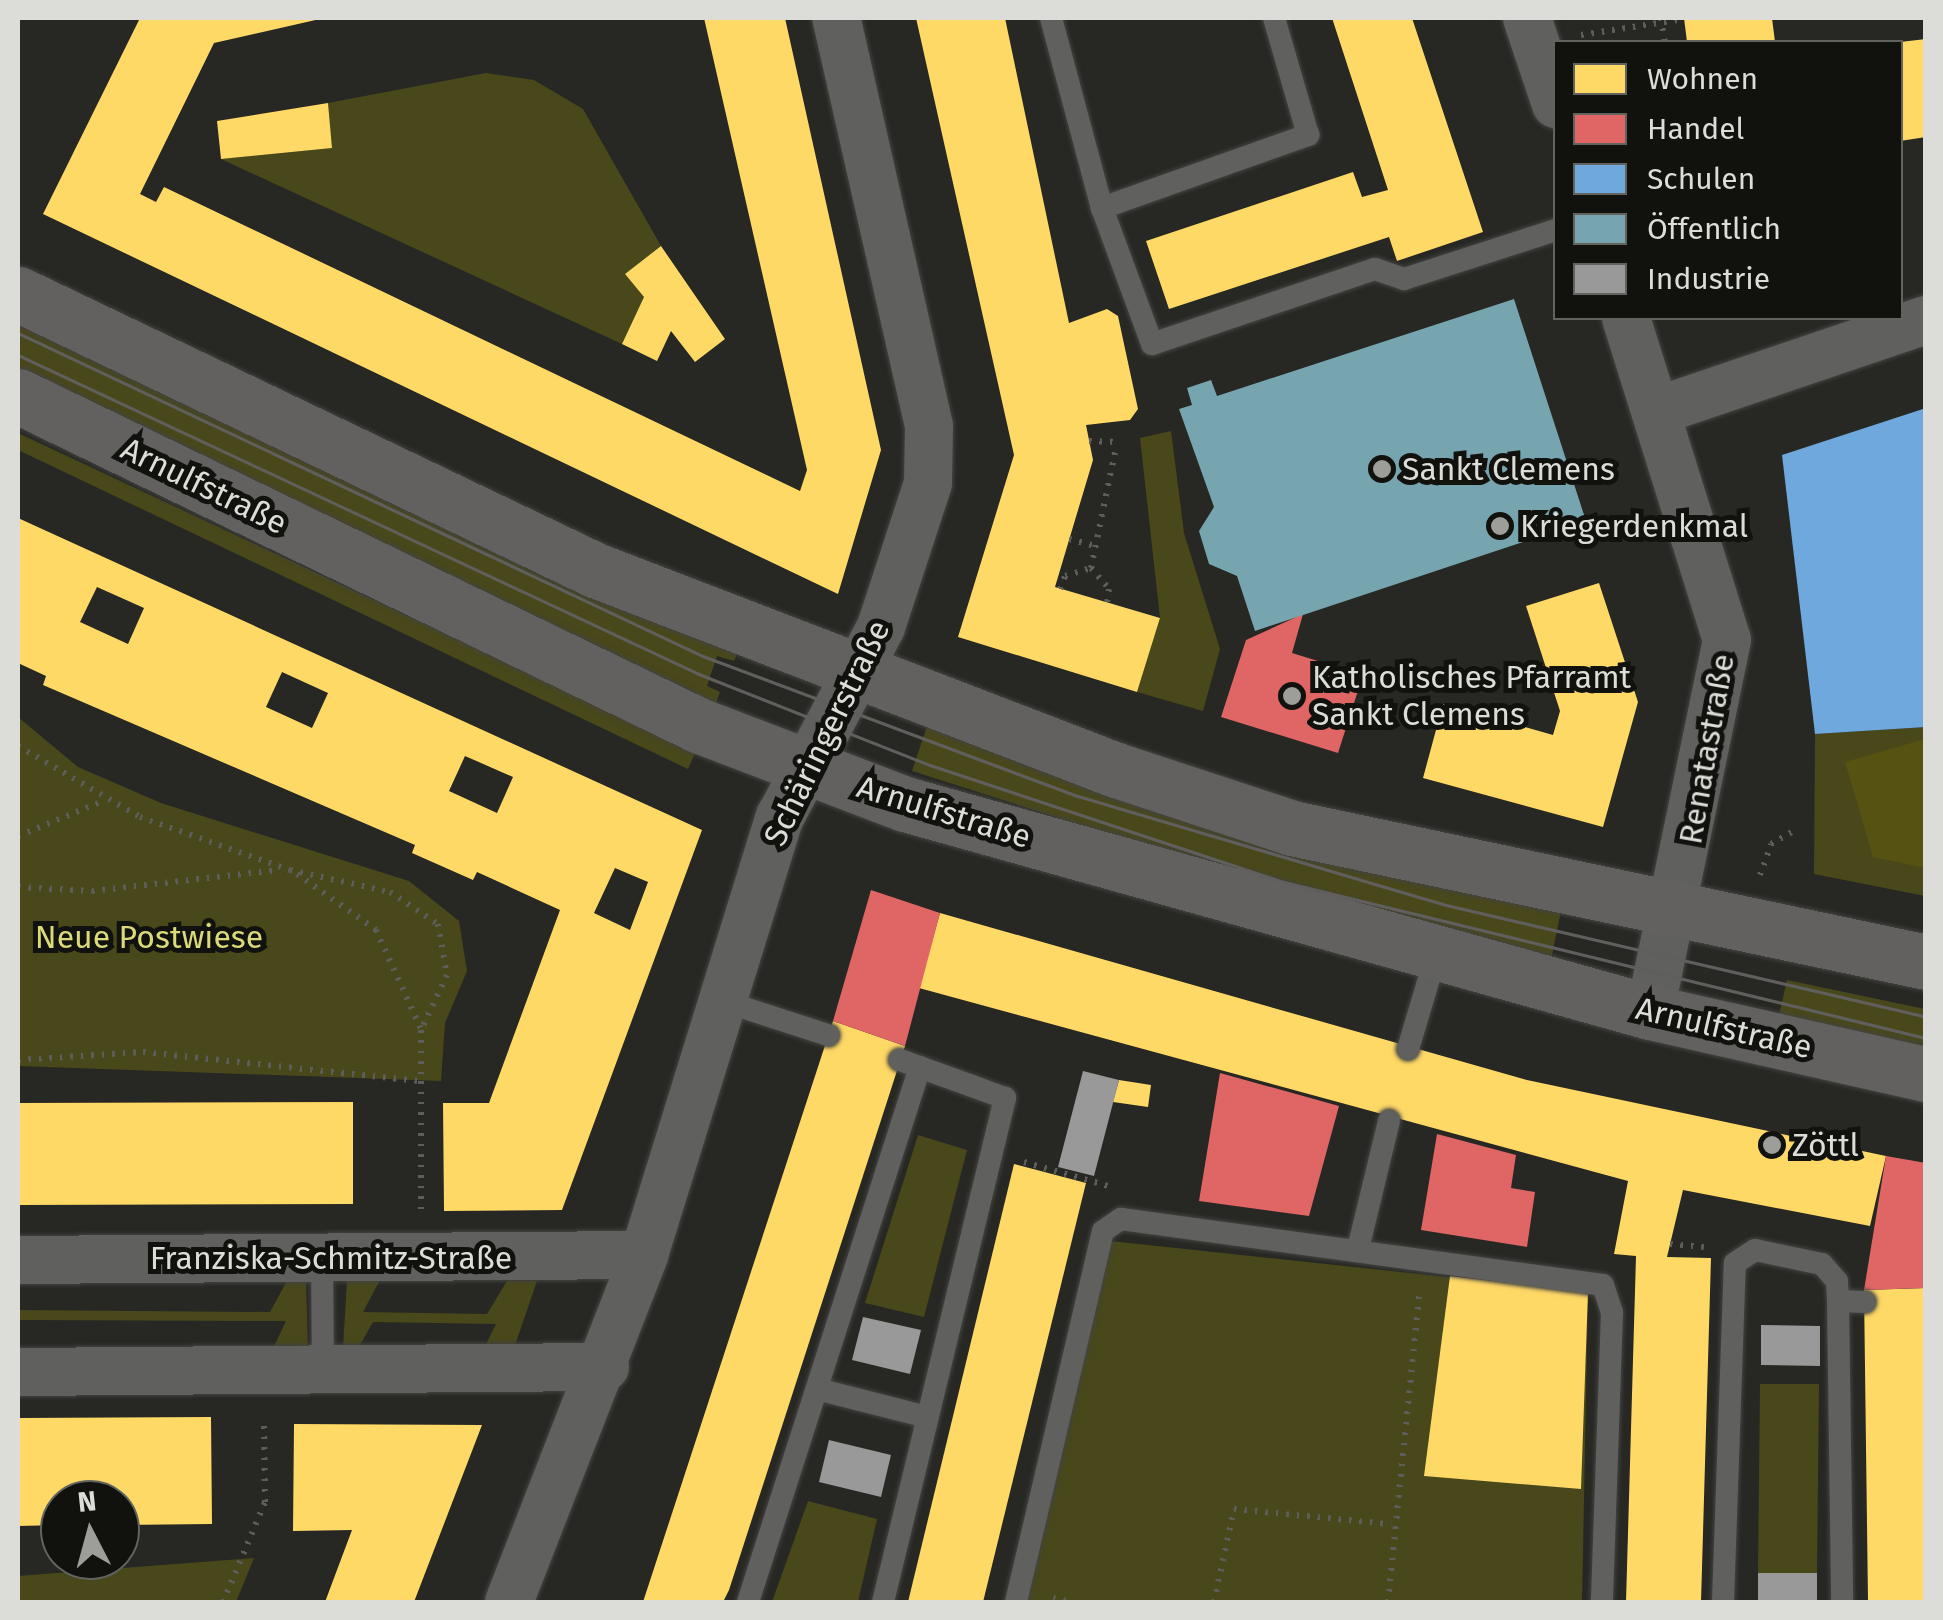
<!DOCTYPE html>
<html>
<head>
<meta charset="utf-8">
<style>
  body { margin:0 }
  #map { position:relative; width:1943px; height:1620px; overflow:hidden; background:#272723; font-family:"Fira Sans",sans-serif }
  div>[style] { position:absolute }
  [style*='--x'] { left:calc(var(--x)*1px); top:calc(var(--y)*1px); width:calc(var(--w)*1px); rotate:calc(var(--a)*1deg) }
  .green>* { inset:0; background:#49481b }
  .forest>* { inset:0; background:#555212 }
  .homes>* { inset:0; background:#ffd966 }
  .shops>* { inset:0; background:#e06666 }
  .schools>* { inset:0; background:#6fa8dc }
  .public>* { inset:0; background:#76a5af }
  .industry>* { inset:0; background:#999 }
  .path>* { height:6px; margin-top:-3px; transform-origin:0; background:repeating-linear-gradient(90deg,#5d5d5b 0 2.5px,transparent 0 10.5px) }
  .roads { filter:drop-shadow(0 0 2px #434341) drop-shadow(0 0 2px #434341) }
  .service>* { height:22px; margin:-11px; padding:0 11px; transform-origin:11px; border-radius:11px; background:#60605f }
  .minor>* { height:48px; margin:-24px; padding:0 24px; transform-origin:24px; border-radius:24px; background:#60605f }
  .primary>* { height:55px; margin:-27.5px; padding:0 27.5px; transform-origin:27.5px; border-radius:27.5px; background:#62615f }
  .tram>* { height:2.5px; margin:-1.25px; padding:0 1.25px; transform-origin:1.25px; border-radius:1.25px; background:#605f5e }
  .dots>* { width:28px; height:28px; translate:-50% -50%; box-sizing:border-box; border:5px solid #11110e; border-radius:50% }
  span { translate:-50% -50%; white-space:nowrap; text-align:center; line-height:1.15; -webkit-text-stroke:10px #11110e; paint-order:stroke }
  .poi-label { font-size:32px; color:#dcdcd8 }
  .left { translate:0 -50%; text-align:left }
  .street-label { font-size:32px; color:#dcdcd8 }
  .park-label { font-size:32px; color:#dcda78 }
  .frame { position:absolute; inset:0; border:20px solid #dcdcd8; pointer-events:none }
  .legend { position:absolute; left:1553px; top:40px; width:350px; height:280px; box-sizing:border-box; background:#11110e; border:2px solid #62625f; margin:0; padding:12px 18px; list-style:none; font-size:30px; color:#dcdcd8 }
  .legend li { display:flex; align-items:center; gap:20px; height:50px }
  .legend b { width:50px; border:2px solid #62625f }
  .north { position:absolute; left:40px; top:1480px; width:100px; height:100px; box-sizing:border-box; background:#11110e; border:2px solid #62625f; border-radius:50%; rotate:354deg; font-size:28px; font-weight:700; line-height:40px; text-align:center; color:#dcdcd8 }
  .north::after { content:''; display:block; margin:auto; width:35px; height:45px; background:#9d9d99; clip-path:polygon(50% 0,100% 100%,50% 72%,0 100%) }
</style>
</head>
<body>
<div id="map">
  <div class="green">
    <div style="clip-path:polygon(486px 73px,534px 80px,583px 109px,661px 246px,625px 274px,644px 297px,622px 344px,221px 159px,332px 148px,328px 103px)"></div>
    <div style="clip-path:polygon(18px 317px,741px 646px,734px 661px,717px 656px,707px 686px,720px 692px,714px 709px,18px 369px)"></div>
    <div style="clip-path:polygon(1171px 431px,1184px 533px,1220px 649px,1203px 711px,1137px 692px,1160px 618px,1140px 438px)"></div>
    <div style="clip-path:polygon(18px 433px,696px 751px,688px 769px,18px 450px)"></div>
    <div style="clip-path:polygon(18px 717px,78px 767px,161px 803px,409px 881px,459px 921px,467px 971px,445px 1023px,441px 1081px,18px 1066px)"></div>
    <div style="clip-path:polygon(927px 726px,1292px 850px,1561px 911px,1548px 974px,912px 771px)"></div>
    <div style="clip-path:polygon(1925px 727px,1925px 896px,1814px 874px,1815px 734px)"></div>
    <div style="clip-path:polygon(1787px 980px,1925px 1009px,1925px 1046px,1779px 1015px)"></div>
    <div style="clip-path:polygon(918px 1135px,967px 1150px,924px 1317px,865px 1303px)"></div>
    <div style="clip-path:polygon(1101px 1240px,1588px 1292px,1582px 1602px,1024px 1602px)"></div>
    <div style="clip-path:polygon(288px 1279px,306px 1279px,308px 1353px,271px 1353px,286px 1321px,18px 1320px,18px 1310px,270px 1312px)"></div>
    <div style="clip-path:polygon(347px 1280px,380px 1280px,363px 1312px,487px 1314px,507px 1281px,537px 1281px,512px 1354px,481px 1354px,496px 1324px,373px 1322px,355px 1354px,343px 1348px)"></div>
    <div style="clip-path:polygon(1760px 1384px,1819px 1384px,1817px 1573px,1758px 1573px)"></div>
    <div style="clip-path:polygon(808px 1501px,877px 1519px,858px 1602px,772px 1602px)"></div>
    <div style="clip-path:polygon(254px 1558px,236px 1602px,18px 1602px,18px 1576px)"></div>
  </div>
  <div class="forest">
    <div style="clip-path:polygon(1925px 739px,1925px 868px,1873px 857px,1845px 762px)"></div>
  </div>
  <div class="homes">
    <div style="clip-path:polygon(140px 18px,320px 19px,214px 43px,140px 194px,156px 202px,164px 187px,800px 491px,807px 470px,704px 18px,785px 18px,881px 450px,838px 594px,43px 214px)"></div>
    <div style="clip-path:polygon(916px 18px,1005px 18px,1069px 323px,1107px 309px,1118px 316px,1138px 409px,1130px 420px,1086px 425px,1093px 460px,1055px 587px,1160px 618px,1137px 692px,958px 637px,1014px 455px)"></div>
    <div style="clip-path:polygon(1332px 18px,1412px 18px,1483px 232px,1397px 261px,1389px 237px,1169px 309px,1146px 241px,1353px 172px,1362px 197px,1388px 190px)"></div>
    <div style="clip-path:polygon(1684px 18px,1772px 18px,1775px 42px,1687px 42px)"></div>
    <div style="clip-path:polygon(1926px 39px,1926px 137px,1900px 141px,1900px 42px)"></div>
    <div style="clip-path:polygon(328px 103px,332px 148px,221px 159px,217px 121px)"></div>
    <div style="clip-path:polygon(661px 246px,725px 339px,695px 362px,671px 331px,657px 361px,622px 344px,644px 297px,625px 274px)"></div>
    <div style="clip-path:polygon(evenodd,18px 518px,702px 830px,562px 1210px,444px 1211px,443px 1103px,489px 1103px,560px 910px,477px 872px,473px 880px,412px 853px,415px 845px,43px 685px,46px 676px,18px 663px,18px 518px,97px 587px,144px 608px,128px 644px,80px 622px,97px 587px,18px 518px,282px 672px,328px 693px,312px 728px,266px 707px,282px 672px,18px 518px,465px 756px,513px 777px,497px 813px,449px 791px,465px 756px,18px 518px,615px 868px,648px 882px,630px 930px,594px 913px,615px 868px)"></div>
    <div style="clip-path:polygon(1599px 583px,1638px 702px,1603px 827px,1423px 778px,1443px 704px,1553px 735px,1560px 711px,1526px 606px)"></div>
    <div style="clip-path:polygon(940px 913px,1527px 1080px,1886px 1156px,1870px 1226px,1683px 1190px,1667px 1257px,1711px 1258px,1701px 1602px,1626px 1602px,1636px 1256px,1614px 1254px,1628px 1181px,919px 988px)"></div>
    <div style="clip-path:polygon(833px 1021px,905px 1046px,729px 1590px,723px 1602px,643px 1602px)"></div>
    <div style="clip-path:polygon(1119px 1080px,1151px 1085px,1148px 1107px,1113px 1102px)"></div>
    <div style="clip-path:polygon(353px 1102px,353px 1204px,18px 1205px,18px 1103px)"></div>
    <div style="clip-path:polygon(1014px 1164px,1086px 1183px,983px 1602px,908px 1602px)"></div>
    <div style="clip-path:polygon(1450px 1276px,1588px 1292px,1581px 1489px,1424px 1476px)"></div>
    <div style="clip-path:polygon(1926px 1288px,1926px 1602px,1868px 1602px,1864px 1290px)"></div>
    <div style="clip-path:polygon(211px 1417px,212px 1524px,120px 1525px,120px 1500px,60px 1500px,60px 1525px,18px 1526px,18px 1418px)"></div>
    <div style="clip-path:polygon(294px 1424px,482px 1425px,414px 1602px,325px 1602px,352px 1530px,293px 1531px)"></div>
  </div>
  <div class="shops">
    <div style="clip-path:polygon(1303px 614px,1292px 653px,1363px 675px,1338px 753px,1221px 717px,1246px 640px)"></div>
    <div style="clip-path:polygon(871px 890px,940px 913px,905px 1046px,833px 1021px)"></div>
    <div style="clip-path:polygon(1220px 1073px,1339px 1106px,1309px 1216px,1199px 1201px)"></div>
    <div style="clip-path:polygon(1437px 1134px,1516px 1155px,1511px 1188px,1535px 1192px,1527px 1247px,1421px 1230px)"></div>
    <div style="clip-path:polygon(1886px 1156px,1926px 1163px,1926px 1288px,1864px 1290px)"></div>
  </div>
  <div class="schools">
    <div style="clip-path:polygon(1926px 408px,1926px 727px,1815px 734px,1782px 455px)"></div>
  </div>
  <div class="public">
    <div style="clip-path:polygon(1514px 299px,1586px 521px,1255px 631px,1237px 576px,1209px 564px,1199px 531px,1214px 507px,1179px 409px,1192px 405px,1187px 388px,1211px 380px,1217px 396px)"></div>
  </div>
  <div class="industry">
    <div style="clip-path:polygon(1083px 1071px,1119px 1080px,1094px 1176px,1058px 1167px)"></div>
    <div style="clip-path:polygon(863px 1317px,921px 1330px,910px 1374px,852px 1360px)"></div>
    <div style="clip-path:polygon(1761px 1325px,1820px 1326px,1820px 1366px,1761px 1365px)"></div>
    <div style="clip-path:polygon(829px 1440px,891px 1455px,881px 1497px,819px 1482px)"></div>
    <div style="clip-path:polygon(1758px 1573px,1817px 1573px,1817px 1602px,1758px 1602px)"></div>
  </div>
  <div class="path">
    <div style="--x:1661;--y:18;--w:24;--a:81"></div>
    <div style="--x:1581;--y:35;--w:104;--a:-8.8"></div>
    <div style="--x:1089;--y:441;--w:29;--a:2"></div>
    <div style="--x:1069;--y:539;--w:28;--a:15"></div>
    <div style="--x:1091;--y:568;--w:124;--a:-78.3"></div>
    <div style="--x:1091;--y:568;--w:28;--a:49"></div>
    <div style="--x:1109;--y:589;--w:14;--a:98"></div>
    <div style="--x:1060;--y:589;--w:14;--a:-69"></div>
    <div style="--x:1065;--y:576;--w:27;--a:-17"></div>
    <div style="--x:18;--y:746;--w:141;--a:30.2"></div>
    <div style="--x:140;--y:817;--w:159;--a:19.5"></div>
    <div style="--x:290;--y:870;--w:102;--a:12.4"></div>
    <div style="--x:390;--y:892;--w:58;--a:33.7"></div>
    <div style="--x:438;--y:924;--w:52;--a:80"></div>
    <div style="--x:447;--y:975;--w:61;--a:115.3"></div>
    <div style="--x:421;--y:1030;--w:51;--a:90"></div>
    <div style="--x:18;--y:836;--w:92;--a:-22.4"></div>
    <div style="--x:297;--y:874;--w:97;--a:35.3"></div>
    <div style="--x:376;--y:930;--w:109;--a:65.6"></div>
    <div style="--x:1760;--y:875;--w:33;--a:-70"></div>
    <div style="--x:1771;--y:844;--w:30;--a:-30"></div>
    <div style="--x:18;--y:887;--w:74;--a:3.1"></div>
    <div style="--x:92;--y:891;--w:189;--a:-6.4"></div>
    <div style="--x:18;--y:1060;--w:125;--a:-3.7"></div>
    <div style="--x:143;--y:1052;--w:280;--a:6"></div>
    <div style="--x:421;--y:1081;--w:128;--a:90"></div>
    <div style="--x:1024;--y:1162;--w:91;--a:15.9"></div>
    <div style="--x:1670;--y:1244;--w:34;--a:5"></div>
    <div style="--x:1053;--y:1598;--w:18;--a:13"></div>
    <div style="--x:223;--y:1602;--w:108;--a:-67.2"></div>
    <div style="--x:265;--y:1502;--w:84;--a:-90.7"></div>
    <div style="--x:1214;--y:1602;--w:95;--a:-77.9"></div>
    <div style="--x:1234;--y:1509;--w:158;--a:5.5"></div>
    <div style="--x:1388;--y:1602;--w:309;--a:-84.2"></div>
  </div>
  <div class="roads">
    <div class="service">
      <div style="--x:1051;--y:18;--w:197;--a:75"></div>
      <div style="--x:1102;--y:208;--w:145;--a:69.8"></div>
      <div style="--x:1152;--y:344;--w:235;--a:-18.6"></div>
      <div style="--x:1375;--y:269;--w:31;--a:19"></div>
      <div style="--x:1404;--y:279;--w:160;--a:-17.9"></div>
      <div style="--x:1102;--y:208;--w:219;--a:-19.5"></div>
      <div style="--x:1308;--y:135;--w:122;--a:-106.2"></div>
      <div style="--x:720;--y:1000;--w:114;--a:18"></div>
      <div style="--x:1408;--y:1049;--w:98;--a:-73.4"></div>
      <div style="--x:1358;--y:1249;--w:132;--a:-76.4"></div>
      <div style="--x:322;--y:1257;--w:112;--a:89.5"></div>
      <div style="--x:1838;--y:1301;--w:301;--a:89.2"></div>
      <div style="--x:817;--y:1389;--w:114;--a:14.3"></div>
      <div style="--x:748;--y:1602;--w:562;--a:-72.18"></div>
      <div style="--x:883;--y:1602;--w:519;--a:-76.39"></div>
      <div style="--x:1005;--y:1098;--w:112;--a:-160.1"></div>
      <div style="--x:1016;--y:1602;--w:381;--a:-76.8"></div>
      <div style="--x:1103;--y:1231;--w:22;--a:-34"></div>
      <div style="--x:1121;--y:1219;--w:486;--a:7.8"></div>
      <div style="--x:1603;--y:1285;--w:28;--a:72"></div>
      <div style="--x:1612;--y:1312;--w:290;--a:92"></div>
      <div style="--x:1723;--y:1602;--w:339;--a:-88"></div>
      <div style="--x:1735;--y:1263;--w:24;--a:-33"></div>
      <div style="--x:1755;--y:1250;--w:68;--a:11.8"></div>
      <div style="--x:1822;--y:1264;--w:23;--a:49"></div>
      <div style="--x:1837;--y:1281;--w:20;--a:87"></div>
      <div style="--x:1838;--y:1301;--w:27;--a:2"></div>
    </div>
    <div class="minor">
      <div style="--x:1527;--y:18;--w:91;--a:71.4"></div>
      <div style="--x:1626;--y:318;--w:337;--a:72.6"></div>
      <div style="--x:1727;--y:640;--w:380;--a:101.7"></div>
      <div style="--x:1657;--y:411;--w:284;--a:-18.7"></div>
      <div style="--x:18;--y:1260;--w:626;--a:-0.46"></div>
      <div style="--x:18;--y:1372;--w:587;--a:-0.49"></div>
      <div style="--x:509;--y:1602;--w:372;--a:-68.7"></div>
      <div style="--x:644;--y:1255;--w:459;--a:-72.8"></div>
      <div style="--x:780;--y:817;--w:215;--a:-62"></div>
      <div style="--x:881;--y:627;--w:151;--a:-71.9"></div>
      <div style="--x:928;--y:483;--w:57;--a:-89"></div>
      <div style="--x:929;--y:426;--w:418;--a:-102.8"></div>
    </div>
    <div class="primary">
      <div style="--x:18;--y:294;--w:640;--a:25.56"></div>
      <div style="--x:595;--y:570;--w:558;--a:21"></div>
      <div style="--x:1116;--y:770;--w:185;--a:18.2"></div>
      <div style="--x:1292;--y:828;--w:648;--a:11.93"></div>
      <div style="--x:18;--y:396;--w:755;--a:25.82"></div>
      <div style="--x:698;--y:725;--w:222;--a:20.9"></div>
      <div style="--x:905;--y:804;--w:773;--a:15.6"></div>
      <div style="--x:1650;--y:1012;--w:283;--a:12.7"></div>
    </div>
  </div>
  <div class="tram">
    <div style="--x:18;--y:333;--w:757;--a:25.25"></div>
    <div style="--x:703;--y:656;--w:400;--a:20.5"></div>
    <div style="--x:1078;--y:796;--w:380;--a:16.5"></div>
    <div style="--x:1442;--y:904;--w:497;--a:13.1"></div>
    <div style="--x:18;--y:355;--w:752;--a:25.1"></div>
    <div style="--x:699;--y:674;--w:248;--a:21.5"></div>
    <div style="--x:930;--y:765;--w:373;--a:18.3"></div>
    <div style="--x:1284;--y:882;--w:661;--a:13.66"></div>
  </div>
  <div class="dots">
    <div style="left:1382px;top:469px;background:#9d9d99"></div>
    <div style="left:1500px;top:526px;background:#9d9d99"></div>
    <div style="left:1292px;top:696px;background:#9d9d99"></div>
    <div style="left:1772px;top:1145px;background:#9d9d99"></div>
  </div>
  <div class="poi-label">
    <span class="left" style="left:1402px;top:469px">Sankt Clemens</span>
    <span class="left" style="left:1520px;top:526px">Kriegerdenkmal</span>
    <span class="left" style="left:1312px;top:696px">Katholisches Pfarramt<br>Sankt Clemens</span>
    <span class="left" style="left:1792px;top:1145px">Zöttl</span>
  </div>
  <div class="street-label">
    <span style="left:204px;top:486px;rotate:26deg">Arnulfstraße</span>
    <span style="left:827px;top:733px;rotate:-64deg">Schäringerstraße</span>
    <span style="left:1707px;top:749px;rotate:-80deg">Renatastraße</span>
    <span style="left:944px;top:812px;rotate:17deg">Arnulfstraße</span>
    <span style="left:1724px;top:1028px;rotate:13deg">Arnulfstraße</span>
    <span style="left:331px;top:1258px">Franziska-Schmitz-Straße</span>
  </div>
  <div class="park-label">
    <span style="left:149px;top:937px">Neue Postwiese</span>
  </div>
  <div class="frame"></div>
  <ul class="legend">
  <li><b style="height:28px;background:#ffd966"></b>Wohnen</li>
  <li><b style="height:28px;background:#e06666"></b>Handel</li>
  <li><b style="height:28px;background:#6fa8dc"></b>Schulen</li>
  <li><b style="height:28px;background:#76a5af"></b>Öffentlich</li>
  <li><b style="height:28px;background:#999"></b>Industrie</li>
  </ul>
  <div class="north">N</div>
</div>
</body>
</html>
